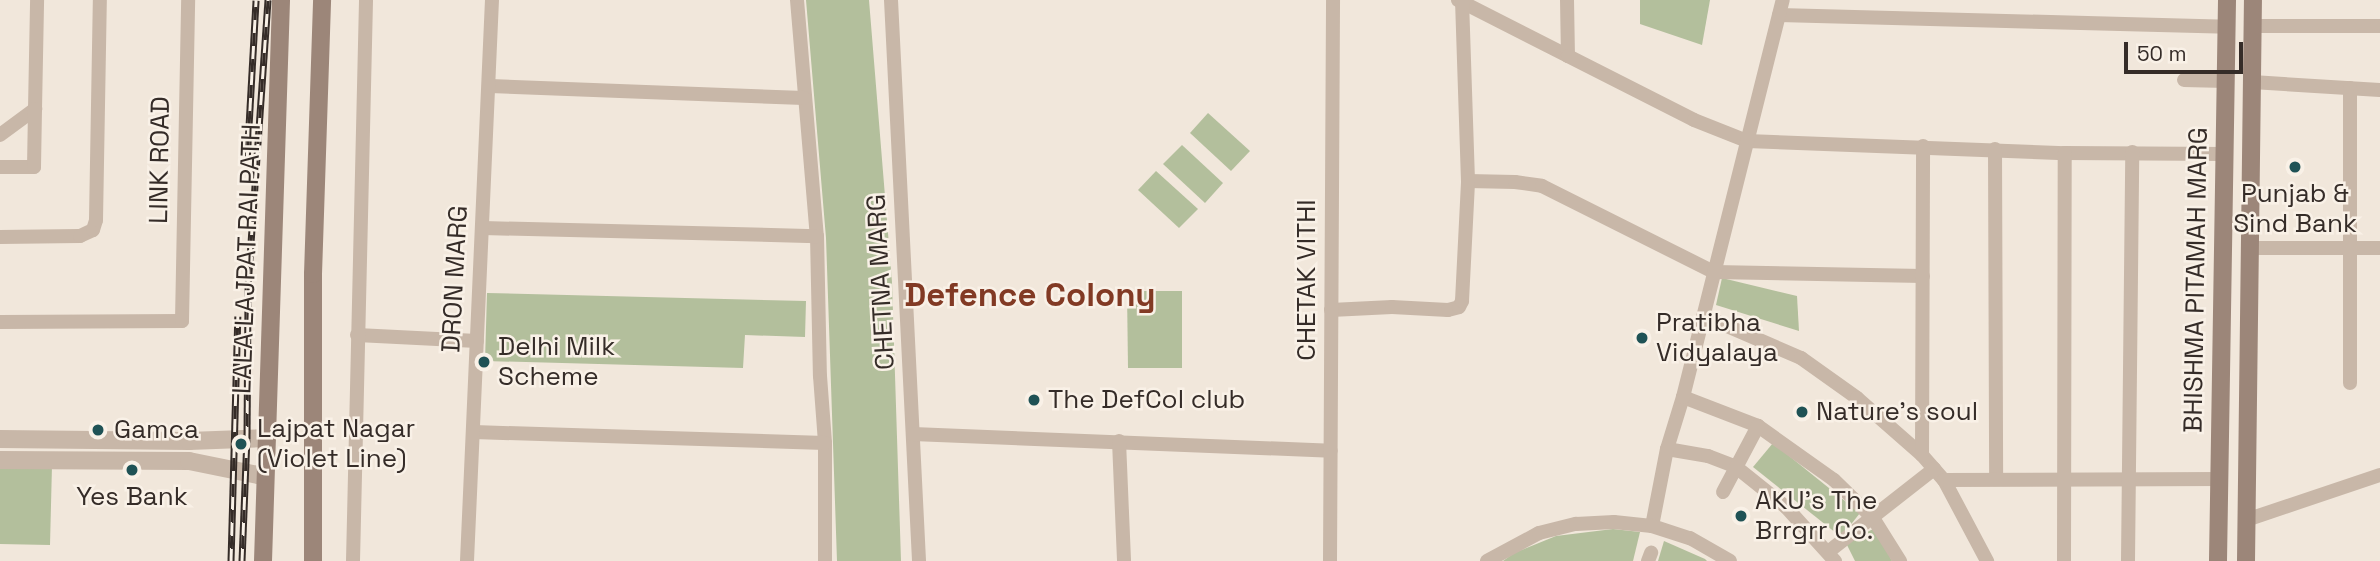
<!DOCTYPE html>
<html>
<head>
<meta charset="utf-8">
<style>
  body { margin:0 }
  #map { position:relative; width:2380px; height:561px; overflow:hidden; background:#f1e7db; font-family:"Space Grotesk",sans-serif }
  div>[style] { position:absolute }
  [style*='--x'] { left:calc(var(--x)*1px); top:calc(var(--y)*1px); width:calc(var(--w)*1px); rotate:calc(var(--a)*1deg) }
  .green>* { inset:0; background:#b3bf9c }
  .minor>* { height:14px; margin:-7px; padding:0 7px; transform-origin:7px; border-radius:7px; background:#c8b7a8 }
  .tertiary>* { height:18px; margin:-9px; padding:0 9px; transform-origin:9px; border-radius:9px; background:#c8b7a8 }
  .secondary>* { height:18px; margin:-9px; padding:0 9px; transform-origin:9px; border-radius:9px; background:#9c8679 }
  .rail>* { height:7px; margin-top:-3.5px; transform-origin:0; background:repeating-linear-gradient(90deg,#f9f1e7 0 13px,#352c28 0 26px); box-sizing:border-box; border-block:2px solid #352c28 }
  .dots>* { width:19px; height:19px; translate:-50% -50%; box-sizing:border-box; border:4px solid #f9f1e7; border-radius:50% }
  span { translate:-50% -50%; white-space:nowrap; text-align:center; line-height:1.15; -webkit-text-stroke:5px #f9f1e7; paint-order:stroke }
  .street-label { font-size:26px; color:#352c28 }
  .poi-label { font-size:26px; color:#352c28 }
  .left { translate:0 -50%; text-align:left }
  .district-label { font-size:33px; color:#823a24; font-weight:700 }
  .scale { position:absolute; left:2124px; top:42px; width:119px; height:32px; box-sizing:border-box; border:4px solid #352c28; border-top:0; padding-left:9px; font-size:21px; line-height:24px; white-space:nowrap; color:#352c28; -webkit-text-stroke:5px #f9f1e7; paint-order:stroke }
</style>
</head>
<body>
<div id="map">
  <div class="green">
    <div style="clip-path:polygon(806px 0,869px 0,892px 282px,901px 561px,837px 561px,826px 238px)"></div>
    <div style="clip-path:polygon(1640px 0,1710px 0,1702px 45px,1640px 24px)"></div>
    <div style="clip-path:polygon(1208px 113px,1250px 151px,1231px 171px,1190px 133px)"></div>
    <div style="clip-path:polygon(1182px 145px,1223px 183px,1205px 203px,1163px 164px)"></div>
    <div style="clip-path:polygon(1156px 171px,1198px 209px,1179px 228px,1138px 190px)"></div>
    <div style="clip-path:polygon(1722px 278px,1797px 296px,1799px 331px,1716px 305px)"></div>
    <div style="clip-path:polygon(1127px 291px,1182px 291px,1182px 368px,1128px 368px)"></div>
    <div style="clip-path:polygon(487px 293px,806px 301px,805px 337px,745px 335px,743px 368px,485px 361px)"></div>
    <div style="clip-path:polygon(1773px 443px,1860px 513px,1841px 537px,1753px 467px)"></div>
    <div style="clip-path:polygon(0 464px,52px 465px,50px 545px,0 544px)"></div>
    <div style="clip-path:polygon(1875px 528px,1892px 561px,1855px 561px,1846px 543px)"></div>
    <div style="clip-path:polygon(1613px 529px,1640px 532px,1633px 561px,1503px 561px,1514px 553px,1556px 536px)"></div>
    <div style="clip-path:polygon(1664px 541px,1705px 559px,1707px 561px,1658px 561px)"></div>
  </div>
  <div class="minor">
    <div style="--x:797;--y:0;--w:237;--a:85.2"></div>
    <div style="--x:817;--y:236;--w:140;--a:88.8"></div>
    <div style="--x:820;--y:376;--w:67;--a:85.7"></div>
    <div style="--x:825;--y:443;--w:118;--a:90"></div>
    <div style="--x:891;--y:0;--w:562;--a:87.14"></div>
    <div style="--x:1458;--y:0;--w:123;--a:27"></div>
    <div style="--x:1567;--y:0;--w:56;--a:89"></div>
    <div style="--x:1568;--y:56;--w:141;--a:26.9"></div>
    <div style="--x:1694;--y:120;--w:57;--a:21.6"></div>
    <div style="--x:1747;--y:141;--w:318;--a:2.2"></div>
    <div style="--x:2065;--y:153;--w:160;--a:0.4"></div>
    <div style="--x:1779;--y:15;--w:448;--a:1.5"></div>
    <div style="--x:2252;--y:26;--w:128;--a:0"></div>
    <div style="--x:2184;--y:80;--w:42;--a:1.4"></div>
    <div style="--x:2252;--y:82;--w:128;--a:3.6"></div>
    <div style="--x:490;--y:86;--w:314;--a:2.2"></div>
    <div style="--x:0;--y:135;--w:44;--a:-36.6"></div>
    <div style="--x:35;--y:109;--w:109;--a:-88.9"></div>
    <div style="--x:1995;--y:149;--w:330;--a:89.8"></div>
    <div style="--x:0;--y:167;--w:34;--a:0"></div>
    <div style="--x:34;--y:167;--w:58;--a:-89"></div>
    <div style="--x:1468;--y:181;--w:47;--a:1.2"></div>
    <div style="--x:1515;--y:182;--w:27;--a:8"></div>
    <div style="--x:1542;--y:186;--w:192;--a:26.6"></div>
    <div style="--x:1714;--y:272;--w:209;--a:1.1"></div>
    <div style="--x:483;--y:228;--w:334;--a:1.4"></div>
    <div style="--x:0;--y:237;--w:80;--a:-0.7"></div>
    <div style="--x:80;--y:236;--w:14;--a:-25"></div>
    <div style="--x:93;--y:230;--w:10;--a:-73"></div>
    <div style="--x:96;--y:220;--w:220;--a:-89"></div>
    <div style="--x:2249;--y:248;--w:131;--a:0"></div>
    <div style="--x:1331;--y:310;--w:61;--a:-2.8"></div>
    <div style="--x:1392;--y:307;--w:56;--a:3.1"></div>
    <div style="--x:1448;--y:310;--w:11;--a:-15"></div>
    <div style="--x:1459;--y:307;--w:7;--a:-63"></div>
    <div style="--x:1462;--y:301;--w:120;--a:-87.1"></div>
    <div style="--x:1468;--y:181;--w:179;--a:-91.9"></div>
    <div style="--x:1704;--y:316;--w:106;--a:23.4"></div>
    <div style="--x:1801;--y:358;--w:69;--a:35.5"></div>
    <div style="--x:1857;--y:398;--w:86;--a:41.2"></div>
    <div style="--x:1922;--y:455;--w:33;--a:49"></div>
    <div style="--x:1944;--y:480;--w:92;--a:62"></div>
    <div style="--x:0;--y:322;--w:182;--a:-0.3"></div>
    <div style="--x:182;--y:321;--w:321;--a:-88.9"></div>
    <div style="--x:357;--y:335;--w:120;--a:2.9"></div>
    <div style="--x:2350;--y:383;--w:295;--a:-90"></div>
    <div style="--x:1683;--y:397;--w:80;--a:21.1"></div>
    <div style="--x:1758;--y:426;--w:93;--a:35.4"></div>
    <div style="--x:1834;--y:480;--w:54;--a:44.3"></div>
    <div style="--x:1873;--y:518;--w:51;--a:57.9"></div>
    <div style="--x:474;--y:432;--w:351;--a:1.8"></div>
    <div style="--x:913;--y:434;--w:418;--a:2.3"></div>
    <div style="--x:1119;--y:441;--w:120;--a:87.6"></div>
    <div style="--x:1667;--y:449;--w:42;--a:9.7"></div>
    <div style="--x:1708;--y:456;--w:30;--a:21"></div>
    <div style="--x:1736;--y:467;--w:64;--a:38.7"></div>
    <div style="--x:1786;--y:507;--w:73;--a:47.8"></div>
    <div style="--x:1922;--y:455;--w:309;--a:-89.8"></div>
    <div style="--x:1944;--y:480;--w:276;--a:-0.2"></div>
    <div style="--x:1723;--y:492;--w:75;--a:-62.1"></div>
    <div style="--x:2246;--y:520;--w:141;--a:-18.6"></div>
    <div style="--x:1652;--y:526;--w:78;--a:-79"></div>
    <div style="--x:1667;--y:449;--w:54;--a:-72.9"></div>
    <div style="--x:1683;--y:397;--w:409;--a:-75.9"></div>
    <div style="--x:1828;--y:552;--w:135;--a:-38.1"></div>
    <div style="--x:353;--y:561;--w:561;--a:-88.67"></div>
    <div style="--x:467;--y:561;--w:562;--a:-87.45"></div>
    <div style="--x:1330;--y:561;--w:561;--a:-89.69"></div>
    <div style="--x:1487;--y:561;--w:59;--a:-28.3"></div>
    <div style="--x:1539;--y:533;--w:38;--a:-14"></div>
    <div style="--x:1576;--y:524;--w:38;--a:-3"></div>
    <div style="--x:1614;--y:522;--w:38;--a:6"></div>
    <div style="--x:1652;--y:526;--w:40;--a:18"></div>
    <div style="--x:1690;--y:538;--w:46;--a:29.9"></div>
    <div style="--x:1648;--y:561;--w:9;--a:-69"></div>
    <div style="--x:2064;--y:561;--w:408;--a:-89.9"></div>
    <div style="--x:2128;--y:561;--w:409;--a:-89.4"></div>
  </div>
  <div class="tertiary">
    <div style="--x:0;--y:439;--w:189;--a:0.6"></div>
    <div style="--x:189;--y:441;--w:78;--a:-2.2"></div>
    <div style="--x:0;--y:460;--w:189;--a:0.3"></div>
    <div style="--x:189;--y:461;--w:76;--a:11.5"></div>
  </div>
  <div class="secondary">
    <div style="--x:263;--y:561;--w:561;--a:-88.16"></div>
    <div style="--x:313;--y:561;--w:287;--a:-90"></div>
    <div style="--x:313;--y:274;--w:274;--a:-88.1"></div>
    <div style="--x:2218;--y:561;--w:561;--a:-89.08"></div>
    <div style="--x:2246;--y:561;--w:561;--a:-89.29"></div>
  </div>
  <div class="rail">
    <div style="--x:247;--y:162;--w:162;--a:-86.8"></div>
    <div style="--x:231;--y:561;--w:245;--a:-88.4"></div>
    <div style="--x:242;--y:561;--w:122;--a:-87.7"></div>
    <div style="--x:247;--y:439;--w:153;--a:-89.6"></div>
    <div style="--x:248;--y:286;--w:287;--a:-86"></div>
  </div>
  <div class="dots">
    <div style="left:2295px;top:167px;background:#1f5255"></div>
    <div style="left:1642px;top:338px;background:#1f5255"></div>
    <div style="left:484px;top:362px;background:#1f5255"></div>
    <div style="left:1034px;top:400px;background:#1f5255"></div>
    <div style="left:1802px;top:412px;background:#1f5255"></div>
    <div style="left:98px;top:430px;background:#1f5255"></div>
    <div style="left:241px;top:444px;background:#1f5255"></div>
    <div style="left:132px;top:470px;background:#1f5255"></div>
    <div style="left:1741px;top:516px;background:#1f5255"></div>
  </div>
  <div class="street-label">
    <span style="left:160px;top:160px;rotate:-89deg">LINK ROAD</span>
    <span style="left:247px;top:259px;rotate:-88deg">LALA LAJPAT RAI PATH</span>
    <span style="left:455px;top:279px;rotate:-87deg">DRON MARG</span>
    <span style="left:1307px;top:280px;rotate:-90deg">CHETAK VITHI</span>
    <span style="left:2196px;top:280px;rotate:-89deg">BHISHMA PITAMAH MARG</span>
    <span style="left:881px;top:282px;rotate:-93deg">CHETNA MARG</span>
  </div>
  <div class="poi-label">
    <span style="left:2295px;top:209px">Punjab &amp;<br>Sind Bank</span>
    <span class="left" style="left:1656px;top:338px">Pratibha<br>Vidyalaya</span>
    <span class="left" style="left:498px;top:362px">Delhi Milk<br>Scheme</span>
    <span class="left" style="left:1048px;top:400px">The DefCol club</span>
    <span class="left" style="left:1816px;top:412px">Nature's soul</span>
    <span class="left" style="left:257px;top:444px">Lajpat Nagar<br>(Violet Line)</span>
    <span class="left" style="left:114px;top:430px">Gamca</span>
    <span style="left:132px;top:497px">Yes Bank</span>
    <span class="left" style="left:1755px;top:516px">AKU’s The<br>Brrgrr Co.</span>
  </div>
  <div class="district-label">
    <span style="left:1030px;top:296px">Defence Colony</span>
  </div>
  <div class="scale">50 m</div>
</div>
</body>
</html>
